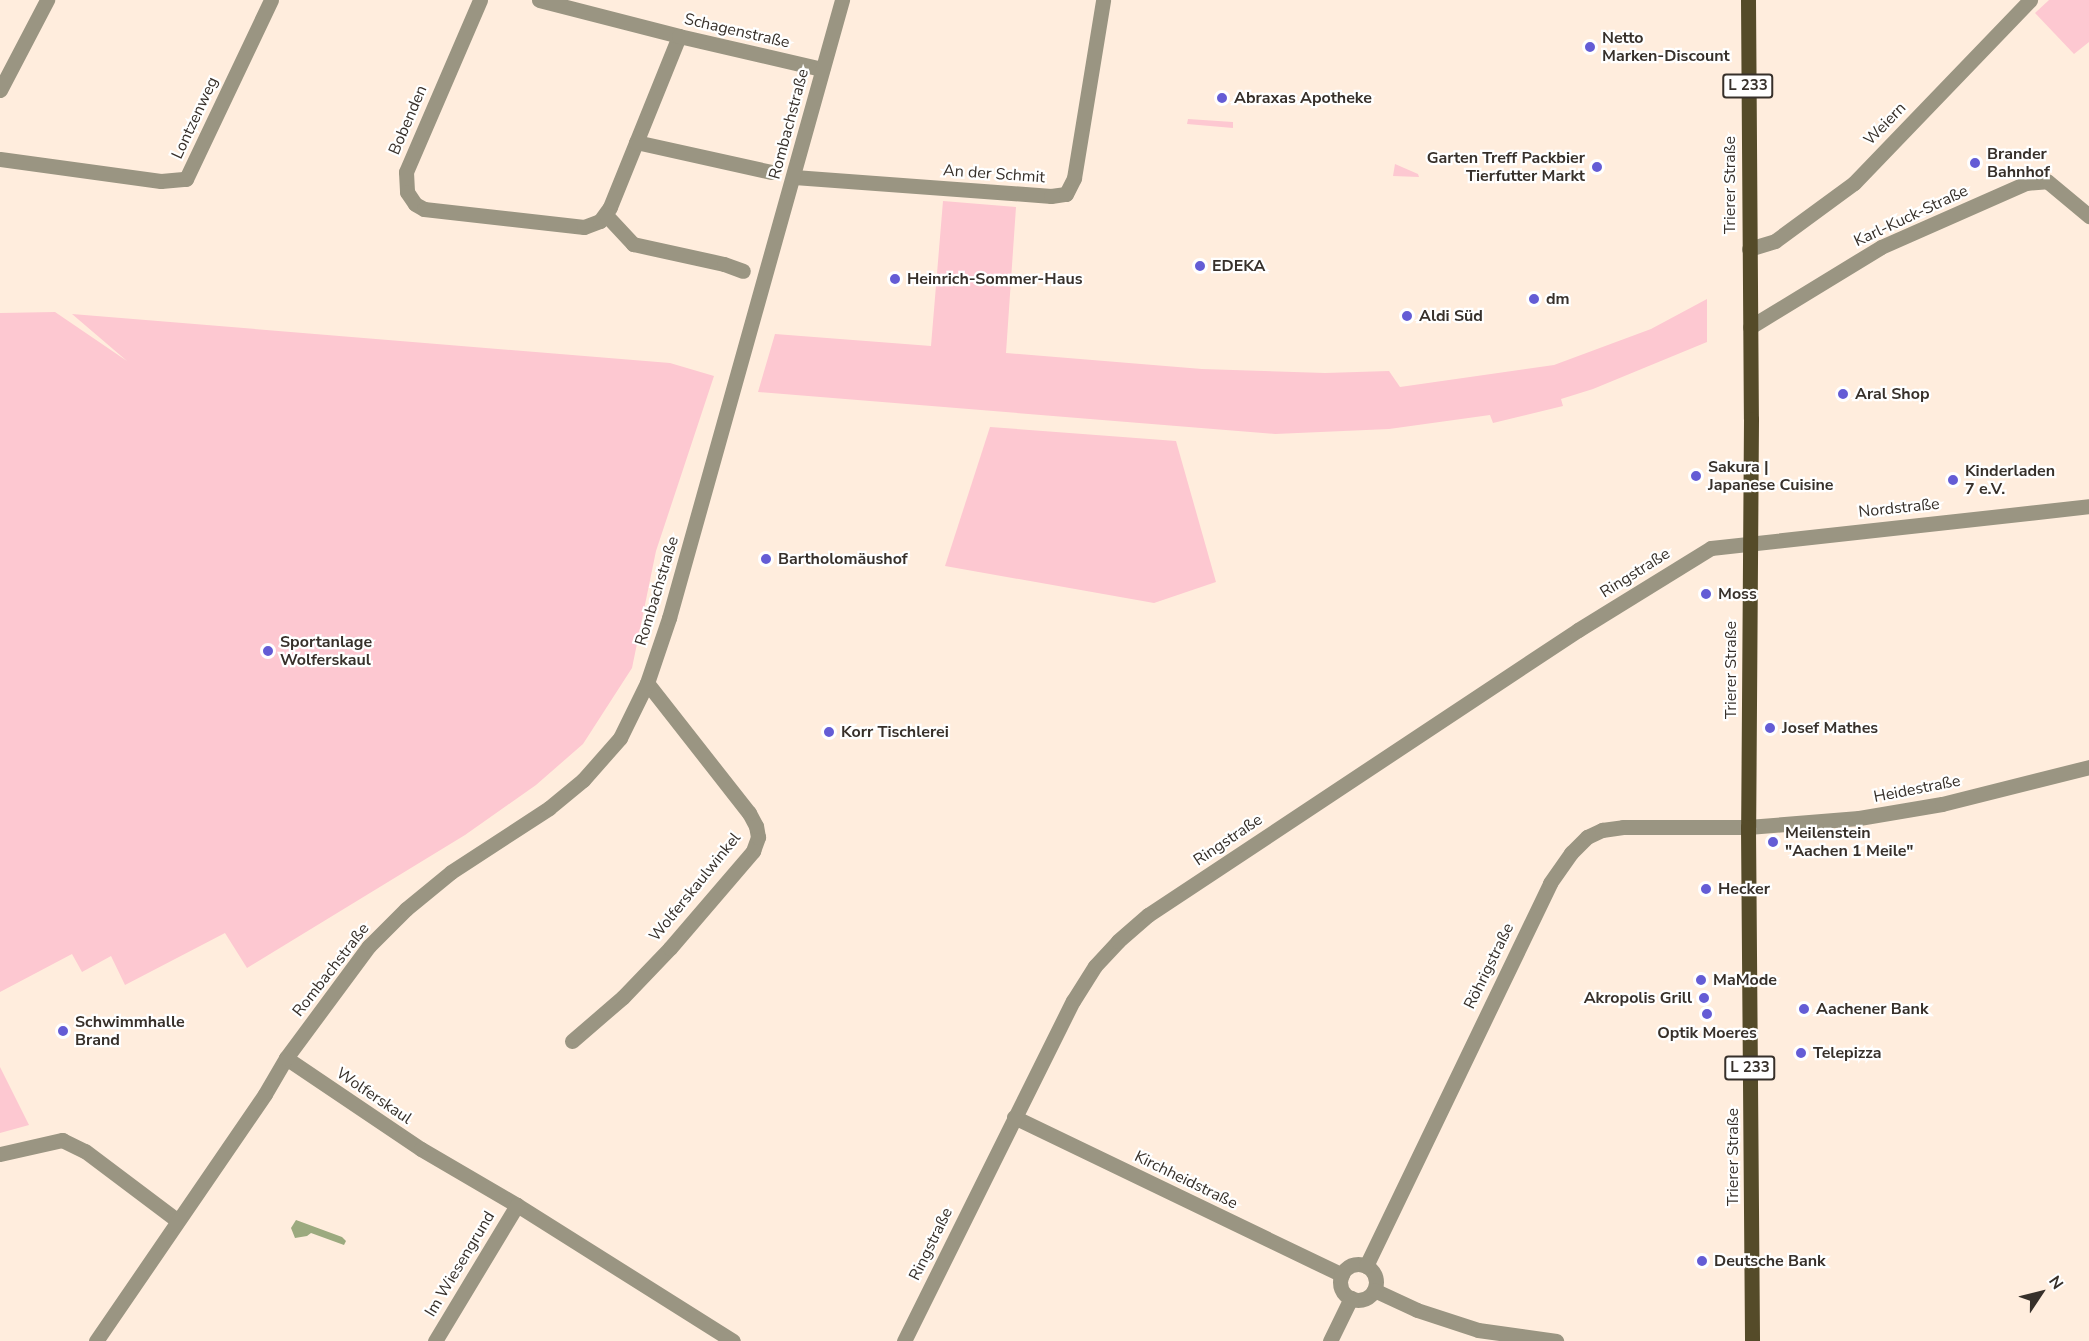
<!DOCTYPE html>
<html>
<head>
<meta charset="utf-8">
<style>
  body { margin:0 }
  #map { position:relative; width:2089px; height:1341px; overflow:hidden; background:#ffeddd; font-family:"Nunito Sans",sans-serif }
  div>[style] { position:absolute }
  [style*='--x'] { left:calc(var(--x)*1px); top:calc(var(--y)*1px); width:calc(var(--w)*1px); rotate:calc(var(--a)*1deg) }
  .green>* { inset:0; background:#fdc8d1 }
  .water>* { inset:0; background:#9caa7f }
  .minor>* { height:15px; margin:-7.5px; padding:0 7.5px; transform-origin:7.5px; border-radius:7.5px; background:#9a9582 }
  .minor>.ring { margin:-7.5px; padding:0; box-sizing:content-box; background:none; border:15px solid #9a9582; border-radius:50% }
  .major>* { height:15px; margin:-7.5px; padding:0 7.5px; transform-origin:7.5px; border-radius:7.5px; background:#554b29 }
  .dots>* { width:16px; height:16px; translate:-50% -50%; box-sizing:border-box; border:3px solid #fff; border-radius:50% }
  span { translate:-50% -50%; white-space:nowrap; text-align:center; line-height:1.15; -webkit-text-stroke:4.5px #fff; paint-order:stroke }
  .shield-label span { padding:2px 4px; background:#fff; border:2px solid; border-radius:4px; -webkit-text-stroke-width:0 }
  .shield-label { font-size:15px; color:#37302a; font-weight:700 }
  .street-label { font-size:16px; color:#37302a }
  .poi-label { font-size:16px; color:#37302a; font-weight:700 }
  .left { translate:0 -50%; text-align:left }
  .right { translate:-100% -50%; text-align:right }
  .north { position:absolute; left:2011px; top:1263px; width:60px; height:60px; -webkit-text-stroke:4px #fff; paint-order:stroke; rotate:55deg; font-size:16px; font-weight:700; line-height:24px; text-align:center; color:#37302a }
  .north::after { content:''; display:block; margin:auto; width:21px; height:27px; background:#37302a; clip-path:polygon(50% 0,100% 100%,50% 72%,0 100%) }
</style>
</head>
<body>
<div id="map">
  <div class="green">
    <div style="clip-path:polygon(2049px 0,2089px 0,2089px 42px,2074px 54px,2035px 13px)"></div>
    <div style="clip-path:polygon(1188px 119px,1233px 122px,1233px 128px,1187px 124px)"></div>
    <div style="clip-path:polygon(1395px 164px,1418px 174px,1419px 177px,1393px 176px)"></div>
    <div style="clip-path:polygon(943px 201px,1016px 207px,1006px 353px,1202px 369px,1325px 373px,1389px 371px,1400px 387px,1554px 365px,1651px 329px,1707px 299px,1707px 342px,1593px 389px,1561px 399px,1563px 406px,1493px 423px,1490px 415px,1389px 429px,1275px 434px,758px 392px,775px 334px,931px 346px)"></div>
    <div style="clip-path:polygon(55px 312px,127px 361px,72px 314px,670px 363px,714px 376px,656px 551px,632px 668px,583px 744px,536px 785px,465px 835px,247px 968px,225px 933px,125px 985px,111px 956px,82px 972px,72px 954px,0 992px,0 313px)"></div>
    <div style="clip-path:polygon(990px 427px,1176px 441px,1216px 582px,1154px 603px,945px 566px)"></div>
    <div style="clip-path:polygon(0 1067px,29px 1125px,0 1133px)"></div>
  </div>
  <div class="water">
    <div style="clip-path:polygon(296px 1220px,342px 1237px,346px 1241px,344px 1245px,311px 1233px,307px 1236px,295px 1238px,291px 1228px)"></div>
  </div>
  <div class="minor">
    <div style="--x:480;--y:0;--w:187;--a:113.3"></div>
    <div style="--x:406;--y:172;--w:20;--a:87"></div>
    <div style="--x:407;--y:192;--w:14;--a:56"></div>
    <div style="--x:415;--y:204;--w:10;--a:29"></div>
    <div style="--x:424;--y:209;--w:161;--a:6.4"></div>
    <div style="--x:584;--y:227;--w:17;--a:-21"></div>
    <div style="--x:600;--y:221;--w:17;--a:-54"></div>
    <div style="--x:610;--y:207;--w:184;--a:-68"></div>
    <div style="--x:539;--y:0;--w:145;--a:14.4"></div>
    <div style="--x:679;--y:36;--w:147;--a:13"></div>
    <div style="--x:0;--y:90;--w:102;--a:-62.4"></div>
    <div style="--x:636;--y:142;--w:138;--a:12.5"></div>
    <div style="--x:0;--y:159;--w:162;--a:7.8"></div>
    <div style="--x:161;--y:181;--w:25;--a:-5"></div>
    <div style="--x:186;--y:179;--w:198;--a:-64.6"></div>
    <div style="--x:794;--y:177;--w:258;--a:4.2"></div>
    <div style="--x:1051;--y:196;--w:15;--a:-8"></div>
    <div style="--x:1066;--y:194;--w:18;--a:-63"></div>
    <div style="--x:1074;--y:178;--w:180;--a:-80.7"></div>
    <div style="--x:606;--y:215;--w:40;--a:47"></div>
    <div style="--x:633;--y:244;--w:93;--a:12.4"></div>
    <div style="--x:724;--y:264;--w:20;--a:20"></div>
    <div style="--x:1749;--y:249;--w:27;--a:-17"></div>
    <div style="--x:1775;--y:241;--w:98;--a:-36.3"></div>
    <div style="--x:1854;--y:183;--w:254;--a:-46.1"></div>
    <div style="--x:1750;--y:327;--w:153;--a:-31.4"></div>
    <div style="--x:1881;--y:247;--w:158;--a:-23.8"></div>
    <div style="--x:2026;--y:183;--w:21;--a:-5"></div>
    <div style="--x:2047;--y:181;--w:55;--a:39.8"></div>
    <div style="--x:572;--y:1041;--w:67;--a:-40.8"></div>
    <div style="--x:623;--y:997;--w:68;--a:-46.2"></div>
    <div style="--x:670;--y:948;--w:128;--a:-49.4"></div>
    <div style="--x:753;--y:851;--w:15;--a:-70"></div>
    <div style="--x:758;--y:837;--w:11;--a:-100"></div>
    <div style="--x:756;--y:826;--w:15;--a:-118"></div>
    <div style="--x:749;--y:813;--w:165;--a:-128.1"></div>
    <div style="--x:286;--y:1058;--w:163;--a:34"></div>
    <div style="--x:421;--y:1149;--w:111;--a:30.3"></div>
    <div style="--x:517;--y:1205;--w:255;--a:32.2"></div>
    <div style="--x:1014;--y:1117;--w:364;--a:25.7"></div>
    <div style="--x:0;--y:1154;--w:64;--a:-12.7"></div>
    <div style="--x:62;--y:1140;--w:25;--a:26"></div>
    <div style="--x:85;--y:1151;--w:116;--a:37"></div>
    <div class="ring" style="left:1340px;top:1264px;width:21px;height:21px"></div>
    <div style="--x:1366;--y:1266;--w:425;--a:-64.3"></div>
    <div style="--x:1550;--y:883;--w:37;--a:-55"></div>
    <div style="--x:1571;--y:853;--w:23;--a:-45"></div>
    <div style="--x:1587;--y:837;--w:17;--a:-25"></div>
    <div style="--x:1602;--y:830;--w:21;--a:-8"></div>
    <div style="--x:1623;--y:827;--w:125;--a:0"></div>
    <div style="--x:1748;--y:827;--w:111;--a:-4.6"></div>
    <div style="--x:1859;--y:818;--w:84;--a:-9.6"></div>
    <div style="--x:1942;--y:804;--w:152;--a:-14.1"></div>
    <div style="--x:1374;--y:1290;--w:47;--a:24.9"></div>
    <div style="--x:1417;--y:1310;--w:64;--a:18.2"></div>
    <div style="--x:1478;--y:1330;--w:79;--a:8"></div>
    <div style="--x:96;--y:1341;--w:299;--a:-55.6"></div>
    <div style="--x:265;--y:1094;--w:42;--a:-59.7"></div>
    <div style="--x:286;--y:1058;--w:139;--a:-53.5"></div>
    <div style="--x:369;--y:946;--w:52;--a:-45"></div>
    <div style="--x:406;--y:909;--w:58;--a:-39.4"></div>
    <div style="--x:451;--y:872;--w:117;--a:-33.1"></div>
    <div style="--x:549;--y:808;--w:44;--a:-39.5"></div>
    <div style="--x:583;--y:780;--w:56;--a:-48.6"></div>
    <div style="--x:620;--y:738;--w:61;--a:-63.9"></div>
    <div style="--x:647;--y:683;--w:69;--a:-71.3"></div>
    <div style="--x:669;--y:618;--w:642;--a:-74.36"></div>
    <div style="--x:435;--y:1341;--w:159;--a:-58.9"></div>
    <div style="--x:904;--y:1341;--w:380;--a:-63.6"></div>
    <div style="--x:1073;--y:1001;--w:41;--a:-57.8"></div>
    <div style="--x:1095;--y:966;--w:34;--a:-47"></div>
    <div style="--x:1118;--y:941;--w:40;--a:-41"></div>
    <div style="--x:1148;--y:915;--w:516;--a:-33.54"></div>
    <div style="--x:1578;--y:630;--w:156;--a:-31.7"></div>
    <div style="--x:1711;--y:548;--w:380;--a:-6.3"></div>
    <div style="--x:1330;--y:1341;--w:48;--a:-64"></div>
  </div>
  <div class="major">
    <div style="--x:1748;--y:0;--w:419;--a:89.6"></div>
    <div style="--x:1751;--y:419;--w:408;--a:90.4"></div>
    <div style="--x:1748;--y:827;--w:514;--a:89.55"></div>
  </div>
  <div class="dots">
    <div style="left:1590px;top:47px;background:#645cd5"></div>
    <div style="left:1222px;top:98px;background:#645cd5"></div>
    <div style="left:1975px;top:163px;background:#645cd5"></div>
    <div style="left:1597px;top:167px;background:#645cd5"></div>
    <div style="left:1200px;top:266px;background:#645cd5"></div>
    <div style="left:895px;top:279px;background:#645cd5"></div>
    <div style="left:1534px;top:299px;background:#645cd5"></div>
    <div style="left:1407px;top:316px;background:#645cd5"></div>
    <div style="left:1843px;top:394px;background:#645cd5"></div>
    <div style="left:1696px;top:476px;background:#645cd5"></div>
    <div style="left:1953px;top:480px;background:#645cd5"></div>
    <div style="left:766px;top:559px;background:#645cd5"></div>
    <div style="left:1706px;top:594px;background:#645cd5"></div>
    <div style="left:268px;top:651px;background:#645cd5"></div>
    <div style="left:1770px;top:728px;background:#645cd5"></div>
    <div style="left:829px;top:732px;background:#645cd5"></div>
    <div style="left:1773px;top:842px;background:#645cd5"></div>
    <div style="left:1706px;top:889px;background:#645cd5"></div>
    <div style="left:1701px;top:980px;background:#645cd5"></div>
    <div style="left:1704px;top:998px;background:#645cd5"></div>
    <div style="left:1804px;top:1009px;background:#645cd5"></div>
    <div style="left:1707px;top:1014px;background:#645cd5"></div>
    <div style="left:63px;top:1031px;background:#645cd5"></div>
    <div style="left:1801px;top:1053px;background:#645cd5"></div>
    <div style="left:1702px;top:1261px;background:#645cd5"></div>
  </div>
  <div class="shield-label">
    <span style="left:1748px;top:86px">L 233</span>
    <span style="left:1750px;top:1068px">L 233</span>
  </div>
  <div class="street-label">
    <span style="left:737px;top:31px;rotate:13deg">Schagenstraße</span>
    <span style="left:195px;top:118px;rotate:-65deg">Lontzenweg</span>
    <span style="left:408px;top:120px;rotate:-67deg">Bobenden</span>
    <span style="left:789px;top:124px;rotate:-75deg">Rombachstraße</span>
    <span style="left:1885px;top:124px;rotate:-46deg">Weiern</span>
    <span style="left:994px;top:174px;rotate:4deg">An der Schmit</span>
    <span style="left:1730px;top:185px;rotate:-90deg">Trierer Straße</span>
    <span style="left:1911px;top:216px;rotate:-25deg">Karl-Kuck-Straße</span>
    <span style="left:1899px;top:508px;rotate:-6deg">Nordstraße</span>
    <span style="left:1635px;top:573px;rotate:-32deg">Ringstraße</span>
    <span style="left:657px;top:591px;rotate:-73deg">Rombachstraße</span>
    <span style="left:1731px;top:670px;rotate:-90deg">Trierer Straße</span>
    <span style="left:1917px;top:789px;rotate:-11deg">Heidestraße</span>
    <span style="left:1228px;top:840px;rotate:-34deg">Ringstraße</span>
    <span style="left:695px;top:887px;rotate:-51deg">Wolferskaulwinkel</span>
    <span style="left:1489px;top:966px;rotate:-64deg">Röhrigstraße</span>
    <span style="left:331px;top:970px;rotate:-52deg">Rombachstraße</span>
    <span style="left:374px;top:1096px;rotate:34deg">Wolferskaul</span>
    <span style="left:1733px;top:1157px;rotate:-90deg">Trierer Straße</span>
    <span style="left:1186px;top:1180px;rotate:26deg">Kirchheidstraße</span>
    <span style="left:931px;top:1244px;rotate:-64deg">Ringstraße</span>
    <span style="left:460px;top:1264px;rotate:-59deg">Im Wiesengrund</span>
  </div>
  <div class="poi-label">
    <span class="left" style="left:1602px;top:47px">Netto<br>Marken-Discount</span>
    <span class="left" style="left:1234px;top:98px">Abraxas Apotheke</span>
    <span class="left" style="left:1987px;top:163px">Brander<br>Bahnhof</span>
    <span class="right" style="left:1585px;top:167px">Garten Treff Packbier<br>Tierfutter Markt</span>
    <span class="left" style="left:1212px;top:266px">EDEKA</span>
    <span class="left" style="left:907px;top:279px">Heinrich-Sommer-Haus</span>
    <span class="left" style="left:1546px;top:299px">dm</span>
    <span class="left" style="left:1419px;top:316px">Aldi Süd</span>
    <span class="left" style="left:1855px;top:394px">Aral Shop</span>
    <span class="left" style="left:1708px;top:476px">Sakura |<br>Japanese Cuisine</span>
    <span class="left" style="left:1965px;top:480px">Kinderladen<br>7 e.V.</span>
    <span class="left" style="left:778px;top:559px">Bartholomäushof</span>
    <span class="left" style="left:1718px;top:594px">Moss</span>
    <span class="left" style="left:280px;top:651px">Sportanlage<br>Wolferskaul</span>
    <span class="left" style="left:1782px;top:728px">Josef Mathes</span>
    <span class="left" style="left:841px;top:732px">Korr Tischlerei</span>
    <span class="left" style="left:1785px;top:842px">Meilenstein<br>"Aachen 1 Meile"</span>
    <span class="left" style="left:1718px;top:889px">Hecker</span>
    <span class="left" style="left:1713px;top:980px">MaMode</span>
    <span class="right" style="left:1692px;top:998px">Akropolis Grill</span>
    <span class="left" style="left:1816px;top:1009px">Aachener Bank</span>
    <span class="left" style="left:75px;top:1031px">Schwimmhalle<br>Brand</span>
    <span style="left:1707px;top:1033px">Optik Moeres</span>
    <span class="left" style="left:1813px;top:1053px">Telepizza</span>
    <span class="left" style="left:1714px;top:1261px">Deutsche Bank</span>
  </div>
  <div class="north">N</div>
</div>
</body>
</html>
